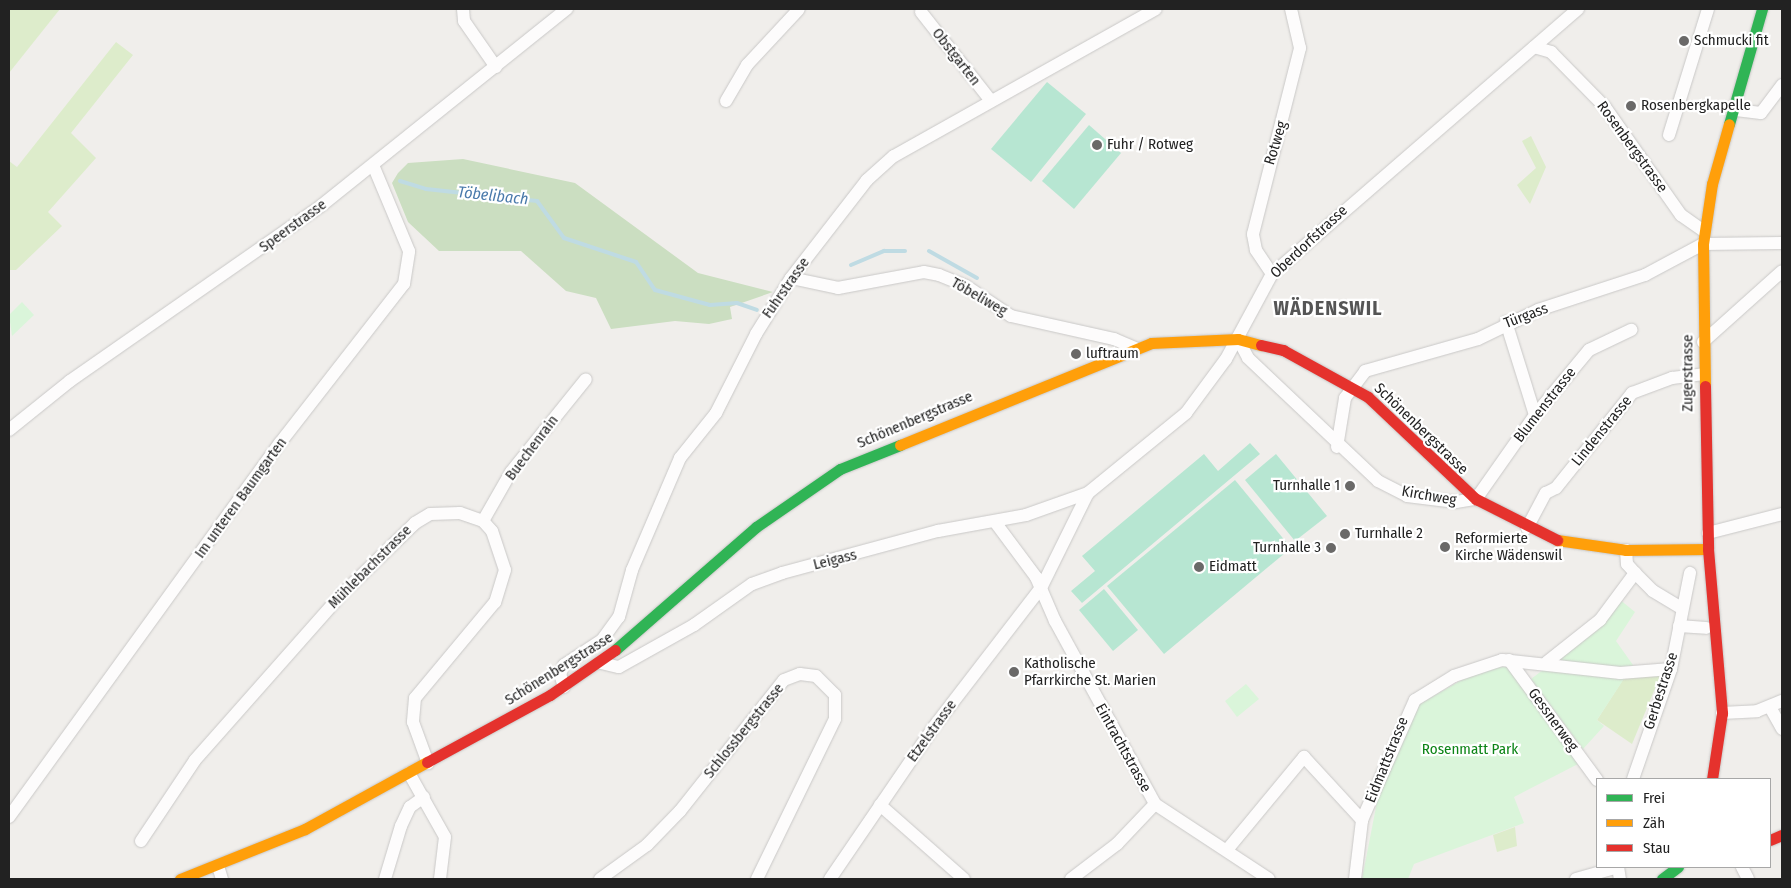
<!DOCTYPE html>
<html>
<head>
<meta charset="utf-8">
<style>
  body { margin:0 }
  #map { position:relative; width:1791px; height:888px; overflow:hidden; background:#f0eeeb; font-family:"Fira Sans Condensed",sans-serif }
  div>[style] { position:absolute }
  [style*='--x'] { left:calc(var(--x)*1px); top:calc(var(--y)*1px); width:calc(var(--w)*1px); rotate:calc(var(--a)*1deg) }
  .grass>* { inset:0; background:#ddeccb }
  .forest>* { inset:0; background:#cbdec1 }
  .park>* { inset:0; background:#daf5da }
  .pitch>* { inset:0; background:#b7e6d2 }
  .stream>* { height:4px; margin:-2px; padding:0 2px; transform-origin:2px; border-radius:2px; background:#bfdbe3 }
  .roads { filter:drop-shadow(0 0 1px #c9c8c7) drop-shadow(0 0 1px #c9c8c7) }
  .street>* { height:12px; margin:-6px; padding:0 6px; transform-origin:6px; border-radius:6px; background:#fdfcfc }
  .fast>* { height:11px; margin:-5.5px; padding:0 5.5px; transform-origin:5.5px; border-radius:5.5px; background:#30b455 }
  .slow>* { height:11px; margin:-5.5px; padding:0 5.5px; transform-origin:5.5px; border-radius:5.5px; background:#ff9f0a }
  .jam>* { height:11px; margin:-5.5px; padding:0 5.5px; transform-origin:5.5px; border-radius:5.5px; background:#e5322d }
  .dots>* { width:14px; height:14px; translate:-50% -50%; box-sizing:border-box; border:2px solid #fff; border-radius:50% }
  span { translate:-50% -50%; white-space:nowrap; text-align:center; line-height:1.15; -webkit-text-stroke:4.5px #fff; paint-order:stroke }
  .poi-label { font-size:15px; color:#222 }
  .left { translate:0 -50%; text-align:left }
  .right { translate:-100% -50%; text-align:right }
  .street-label { font-size:15px; color:#222 }
  .park-label { font-size:15px; color:#0c8416 }
  .water-label { font-size:16px; color:#4a7aab; font-style:italic }
  .district-label { font-size:20px; color:#555; font-weight:700; letter-spacing:1px }
  .frame { position:absolute; inset:0; border:10px solid #222; pointer-events:none }
  .legend { position:absolute; left:1596px; top:778px; width:175px; height:90px; box-sizing:border-box; background:#fff; border:1px solid #a7a7a7; margin:0; padding:6px 9px; list-style:none; font-size:15px; color:#222 }
  .legend li { display:flex; align-items:center; gap:10px; height:25px }
  .legend b { width:25px; border:1px solid #a7a7a7 }
</style>
</head>
<body>
<div id="map">
  <div class="grass">
    <div style="clip-path:polygon(9px 9px,60px 9px,9px 73px)"></div>
    <div style="clip-path:polygon(116px 42px,133px 55px,71px 133px,96px 158px,48px 212px,62px 226px,16px 270px,9px 270px,9px 161px,17px 167px)"></div>
    <div style="clip-path:polygon(1531px 136px,1546px 167px,1530px 204px,1517px 185px,1536px 168px,1522px 141px)"></div>
    <div style="clip-path:polygon(1661px 674px,1632px 744px,1597px 720px,1626px 675px)"></div>
    <div style="clip-path:polygon(1515px 827px,1517px 846px,1497px 852px,1493px 835px)"></div>
  </div>
  <div class="forest">
    <div style="clip-path:polygon(463px 159px,575px 183px,698px 273px,773px 292px,730px 307px,732px 319px,709px 324px,675px 321px,611px 329px,596px 298px,566px 291px,521px 251px,439px 251px,408px 222px,392px 183px,398px 173px,408px 163px)"></div>
  </div>
  <div class="park">
    <div style="clip-path:polygon(22px 302px,34px 315px,12px 336px,9px 315px)"></div>
    <div style="clip-path:polygon(1619px 599px,1635px 612px,1616px 641px,1633px 665px,1597px 720px,1604px 726px,1583px 749px,1531px 679px,1600px 627px)"></div>
    <div style="clip-path:polygon(1509px 666px,1580px 763px,1514px 797px,1524px 823px,1414px 864px,1408px 879px,1362px 879px,1377px 802px,1418px 705px,1479px 670px)"></div>
    <div style="clip-path:polygon(1246px 684px,1259px 699px,1237px 717px,1225px 701px)"></div>
  </div>
  <div class="pitch">
    <div style="clip-path:polygon(1047px 82px,1086px 114px,1031px 182px,991px 149px)"></div>
    <div style="clip-path:polygon(1089px 125px,1121px 153px,1074px 209px,1042px 181px)"></div>
    <div style="clip-path:polygon(1250px 443px,1260px 454px,1082px 603px,1071px 591px,1095px 571px,1082px 556px,1204px 454px,1218px 471px)"></div>
    <div style="clip-path:polygon(1276px 454px,1327px 516px,1295px 541px,1245px 480px)"></div>
    <div style="clip-path:polygon(1235px 480px,1291px 548px,1164px 654px,1107px 586px)"></div>
    <div style="clip-path:polygon(1104px 589px,1138px 630px,1113px 651px,1079px 610px)"></div>
  </div>
  <div class="stream">
    <div style="--x:400;--y:181;--w:27;--a:17"></div>
    <div style="--x:426;--y:189;--w:112;--a:6.2"></div>
    <div style="--x:537;--y:201;--w:46;--a:53.9"></div>
    <div style="--x:564;--y:238;--w:76;--a:18.4"></div>
    <div style="--x:636;--y:262;--w:34;--a:56"></div>
    <div style="--x:655;--y:290;--w:57;--a:15.3"></div>
    <div style="--x:710;--y:305;--w:27;--a:-4"></div>
    <div style="--x:737;--y:303;--w:21;--a:19"></div>
    <div style="--x:929;--y:251;--w:55;--a:29.4"></div>
    <div style="--x:851;--y:265;--w:36;--a:-23"></div>
    <div style="--x:884;--y:251;--w:21;--a:0"></div>
  </div>
  <div class="roads">
    <div class="street">
      <div style="--x:463;--y:9;--w:12;--a:85"></div>
      <div style="--x:464;--y:21;--w:56;--a:55.2"></div>
      <div style="--x:921;--y:12;--w:113;--a:51.8"></div>
      <div style="--x:1534;--y:47;--w:18;--a:16"></div>
      <div style="--x:1551;--y:52;--w:77;--a:45.5"></div>
      <div style="--x:1605;--y:107;--w:132;--a:54.9"></div>
      <div style="--x:1681;--y:215;--w:28;--a:35"></div>
      <div style="--x:726;--y:101;--w:42;--a:-59.7"></div>
      <div style="--x:747;--y:65;--w:76;--a:-47.1"></div>
      <div style="--x:1736;--y:110;--w:25;--a:7"></div>
      <div style="--x:1761;--y:113;--w:35;--a:-53"></div>
      <div style="--x:1669;--y:135;--w:132;--a:-72.8"></div>
      <div style="--x:1272;--y:274;--w:29;--a:-124"></div>
      <div style="--x:1256;--y:250;--w:16;--a:-101"></div>
      <div style="--x:1253;--y:234;--w:192;--a:-75.8"></div>
      <div style="--x:1300;--y:48;--w:40;--a:-103"></div>
      <div style="--x:791;--y:278;--w:48;--a:12"></div>
      <div style="--x:838;--y:288;--w:87;--a:-10.5"></div>
      <div style="--x:924;--y:272;--w:15;--a:11"></div>
      <div style="--x:939;--y:275;--w:29;--a:22"></div>
      <div style="--x:966;--y:286;--w:54;--a:33.7"></div>
      <div style="--x:1011;--y:316;--w:106;--a:12.6"></div>
      <div style="--x:1114;--y:339;--w:23;--a:23"></div>
      <div style="--x:1506;--y:322;--w:97;--a:72.7"></div>
      <div style="--x:1238;--y:339;--w:21;--a:62"></div>
      <div style="--x:1248;--y:358;--w:179;--a:43.4"></div>
      <div style="--x:1378;--y:481;--w:33;--a:27"></div>
      <div style="--x:1407;--y:496;--w:49;--a:7"></div>
      <div style="--x:1456;--y:502;--w:20;--a:-9"></div>
      <div style="--x:1476;--y:499;--w:103;--a:-54.9"></div>
      <div style="--x:1535;--y:415;--w:85;--a:-50.3"></div>
      <div style="--x:1589;--y:350;--w:47;--a:-25.5"></div>
      <div style="--x:1703;--y:342;--w:106;--a:-41.9"></div>
      <div style="--x:9;--y:430;--w:78;--a:-38.8"></div>
      <div style="--x:70;--y:381;--w:307;--a:-34.9"></div>
      <div style="--x:322;--y:205;--w:314;--a:-38.7"></div>
      <div style="--x:1337;--y:447;--w:50;--a:-80.7"></div>
      <div style="--x:1345;--y:398;--w:34;--a:-53"></div>
      <div style="--x:1365;--y:371;--w:117;--a:-15.8"></div>
      <div style="--x:1478;--y:339;--w:67;--a:-25.8"></div>
      <div style="--x:1538;--y:310;--w:113;--a:-18.1"></div>
      <div style="--x:1645;--y:275;--w:66;--a:-28.1"></div>
      <div style="--x:1703;--y:244;--w:79;--a:-0.7"></div>
      <div style="--x:483;--y:521;--w:56;--a:-60.3"></div>
      <div style="--x:511;--y:472;--w:119;--a:-51.1"></div>
      <div style="--x:995;--y:522;--w:69;--a:53.3"></div>
      <div style="--x:1036;--y:577;--w:48;--a:66.6"></div>
      <div style="--x:1055;--y:621;--w:209;--a:61.3"></div>
      <div style="--x:1155;--y:804;--w:136;--a:33.3"></div>
      <div style="--x:1527;--y:528;--w:40;--a:-62"></div>
      <div style="--x:1546;--y:493;--w:11;--a:-27"></div>
      <div style="--x:1556;--y:488;--w:122;--a:-51.3"></div>
      <div style="--x:1632;--y:393;--w:43;--a:-20.6"></div>
      <div style="--x:1672;--y:378;--w:32;--a:-7"></div>
      <div style="--x:1708;--y:533;--w:76;--a:-14.4"></div>
      <div style="--x:1626;--y:550;--w:14;--a:86"></div>
      <div style="--x:1627;--y:564;--w:12;--a:48"></div>
      <div style="--x:1635;--y:573;--w:25;--a:45"></div>
      <div style="--x:1653;--y:591;--w:33;--a:31"></div>
      <div style="--x:1679;--y:626;--w:27;--a:4"></div>
      <div style="--x:1509;--y:660;--w:149;--a:53.7"></div>
      <div style="--x:1547;--y:662;--w:68;--a:-38.4"></div>
      <div style="--x:1600;--y:620;--w:59;--a:-53.3"></div>
      <div style="--x:601;--y:663;--w:18;--a:13"></div>
      <div style="--x:619;--y:667;--w:86;--a:-29.2"></div>
      <div style="--x:694;--y:625;--w:71;--a:-35.3"></div>
      <div style="--x:752;--y:584;--w:32;--a:-20"></div>
      <div style="--x:782;--y:573;--w:162;--a:-15.1"></div>
      <div style="--x:938;--y:531;--w:89;--a:-10.3"></div>
      <div style="--x:1026;--y:515;--w:66;--a:-19.5"></div>
      <div style="--x:564;--y:687;--w:14;--a:-107"></div>
      <div style="--x:560;--y:674;--w:10;--a:-66"></div>
      <div style="--x:564;--y:665;--w:45;--a:-33.3"></div>
      <div style="--x:602;--y:640;--w:29;--a:-54"></div>
      <div style="--x:619;--y:617;--w:49;--a:-74.5"></div>
      <div style="--x:632;--y:570;--w:122;--a:-66.8"></div>
      <div style="--x:680;--y:458;--w:58;--a:-51.3"></div>
      <div style="--x:716;--y:413;--w:89;--a:-63.1"></div>
      <div style="--x:756;--y:334;--w:66;--a:-58"></div>
      <div style="--x:791;--y:278;--w:124;--a:-52.2"></div>
      <div style="--x:867;--y:180;--w:36;--a:-42"></div>
      <div style="--x:894;--y:156;--w:300;--a:-29.3"></div>
      <div style="--x:1770;--y:707;--w:25;--a:61"></div>
      <div style="--x:1722;--y:713;--w:35;--a:-3"></div>
      <div style="--x:1757;--y:711;--w:27;--a:-22"></div>
      <div style="--x:409;--y:773;--w:73;--a:60.6"></div>
      <div style="--x:445;--y:837;--w:42;--a:96.8"></div>
      <div style="--x:1633;--y:779;--w:116;--a:-70.9"></div>
      <div style="--x:1671;--y:669;--w:98;--a:-78.8"></div>
      <div style="--x:880;--y:805;--w:112;--a:41.4"></div>
      <div style="--x:9;--y:817;--w:462;--a:-54.1"></div>
      <div style="--x:280;--y:443;--w:202;--a:-52.1"></div>
      <div style="--x:404;--y:284;--w:33;--a:-81"></div>
      <div style="--x:409;--y:251;--w:93;--a:-112.7"></div>
      <div style="--x:141;--y:841;--w:97;--a:-56.3"></div>
      <div style="--x:195;--y:760;--w:217;--a:-48.5"></div>
      <div style="--x:339;--y:597;--w:106;--a:-44.2"></div>
      <div style="--x:415;--y:523;--w:17;--a:-31"></div>
      <div style="--x:430;--y:514;--w:30;--a:-2"></div>
      <div style="--x:460;--y:513;--w:24;--a:19"></div>
      <div style="--x:483;--y:521;--w:13;--a:48"></div>
      <div style="--x:492;--y:531;--w:41;--a:71.6"></div>
      <div style="--x:505;--y:570;--w:34;--a:107"></div>
      <div style="--x:495;--y:602;--w:125;--a:129.8"></div>
      <div style="--x:415;--y:698;--w:24;--a:95"></div>
      <div style="--x:413;--y:722;--w:44;--a:69.9"></div>
      <div style="--x:1227;--y:850;--w:121;--a:-50.4"></div>
      <div style="--x:1304;--y:757;--w:86;--a:47.4"></div>
      <div style="--x:218;--y:866;--w:14;--a:73"></div>
      <div style="--x:1618;--y:867;--w:12;--a:81"></div>
      <div style="--x:1742;--y:867;--w:13;--a:63"></div>
      <div style="--x:385;--y:879;--w:55;--a:-73.2"></div>
      <div style="--x:401;--y:826;--w:21;--a:-65"></div>
      <div style="--x:410;--y:807;--w:17;--a:-36"></div>
      <div style="--x:600;--y:879;--w:58;--a:-35.9"></div>
      <div style="--x:647;--y:845;--w:47;--a:-45.9"></div>
      <div style="--x:680;--y:811;--w:167;--a:-51.6"></div>
      <div style="--x:784;--y:680;--w:17;--a:-21"></div>
      <div style="--x:800;--y:674;--w:16;--a:7"></div>
      <div style="--x:816;--y:676;--w:27;--a:45"></div>
      <div style="--x:835;--y:695;--w:24;--a:90"></div>
      <div style="--x:835;--y:719;--w:178;--a:116"></div>
      <div style="--x:830;--y:879;--w:183;--a:-55.7"></div>
      <div style="--x:933;--y:728;--w:177;--a:-52.4"></div>
      <div style="--x:1041;--y:588;--w:106;--a:-63.7"></div>
      <div style="--x:1088;--y:493;--w:127;--a:-39.2"></div>
      <div style="--x:1186;--y:413;--w:67;--a:-53.5"></div>
      <div style="--x:1226;--y:359;--w:97;--a:-61.6"></div>
      <div style="--x:1272;--y:274;--w:405;--a:-40.9"></div>
      <div style="--x:1071;--y:879;--w:58;--a:-37.3"></div>
      <div style="--x:1117;--y:844;--w:55;--a:-46.5"></div>
      <div style="--x:1355;--y:879;--w:59;--a:-83.2"></div>
      <div style="--x:1362;--y:820;--w:131;--a:-66.2"></div>
      <div style="--x:1415;--y:700;--w:46;--a:-31.6"></div>
      <div style="--x:1454;--y:676;--w:51;--a:-18.4"></div>
      <div style="--x:1502;--y:660;--w:119;--a:6.3"></div>
      <div style="--x:1620;--y:673;--w:51;--a:-4.5"></div>
      <div style="--x:1576;--y:879;--w:44;--a:-15.9"></div>
    </div>
    <div class="fast">
      <div style="--x:1729;--y:124;--w:120;--a:-74"></div>
      <div style="--x:615;--y:650;--w:187;--a:-41.1"></div>
      <div style="--x:756;--y:527;--w:102;--a:-34.6"></div>
      <div style="--x:840;--y:469;--w:65;--a:-21.8"></div>
      <div style="--x:1662;--y:879;--w:20;--a:-37"></div>
    </div>
    <div class="slow">
      <div style="--x:1705;--y:386;--w:142;--a:-90.8"></div>
      <div style="--x:1703;--y:244;--w:61;--a:-81.5"></div>
      <div style="--x:1712;--y:184;--w:62;--a:-74.2"></div>
      <div style="--x:900;--y:445;--w:271;--a:-22.1"></div>
      <div style="--x:1151;--y:343;--w:87;--a:-2.6"></div>
      <div style="--x:1238;--y:339;--w:24;--a:15"></div>
      <div style="--x:1557;--y:540;--w:70;--a:8.2"></div>
      <div style="--x:1626;--y:550;--w:82;--a:-0.7"></div>
      <div style="--x:180;--y:879;--w:135;--a:-21.8"></div>
      <div style="--x:305;--y:829;--w:139;--a:-28.8"></div>
    </div>
    <div class="jam">
      <div style="--x:1261;--y:345;--w:23;--a:13"></div>
      <div style="--x:1283;--y:350;--w:97;--a:28.9"></div>
      <div style="--x:1368;--y:397;--w:149;--a:43.4"></div>
      <div style="--x:1476;--y:499;--w:91;--a:26.8"></div>
      <div style="--x:1705;--y:386;--w:163;--a:88.9"></div>
      <div style="--x:1708;--y:549;--w:165;--a:85.1"></div>
      <div style="--x:1722;--y:713;--w:67;--a:98.6"></div>
      <div style="--x:427;--y:762;--w:140;--a:-28.6"></div>
      <div style="--x:550;--y:695;--w:79;--a:-34.7"></div>
      <div style="--x:1770;--y:840;--w:13;--a:-23"></div>
    </div>
  </div>
  <div class="dots">
    <div style="left:1684px;top:41px;background:#6a6968"></div>
    <div style="left:1631px;top:106px;background:#6a6968"></div>
    <div style="left:1097px;top:145px;background:#6a6968"></div>
    <div style="left:1076px;top:354px;background:#6a6968"></div>
    <div style="left:1350px;top:486px;background:#6a6968"></div>
    <div style="left:1345px;top:534px;background:#6a6968"></div>
    <div style="left:1445px;top:547px;background:#6a6968"></div>
    <div style="left:1331px;top:548px;background:#6a6968"></div>
    <div style="left:1199px;top:567px;background:#6a6968"></div>
    <div style="left:1014px;top:672px;background:#6a6968"></div>
  </div>
  <div class="poi-label">
    <span class="left" style="left:1694px;top:41px">Schmucki fit</span>
    <span class="left" style="left:1641px;top:106px">Rosenbergkapelle</span>
    <span class="left" style="left:1107px;top:145px">Fuhr / Rotweg</span>
    <span class="left" style="left:1086px;top:354px">luftraum</span>
    <span class="right" style="left:1340px;top:486px">Turnhalle 1</span>
    <span class="left" style="left:1355px;top:534px">Turnhalle 2</span>
    <span class="left" style="left:1455px;top:547px">Reformierte<br>Kirche Wädenswil</span>
    <span class="right" style="left:1321px;top:548px">Turnhalle 3</span>
    <span class="left" style="left:1209px;top:567px">Eidmatt</span>
    <span class="left" style="left:1024px;top:672px">Katholische<br>Pfarrkirche St. Marien</span>
  </div>
  <div class="street-label">
    <span style="left:956px;top:57px;rotate:52deg">Obstgarten</span>
    <span style="left:1276px;top:143px;rotate:-73deg">Rotweg</span>
    <span style="left:1632px;top:147px;rotate:54deg">Rosenbergstrasse</span>
    <span style="left:293px;top:226px;rotate:-36deg">Speerstrasse</span>
    <span style="left:1309px;top:242px;rotate:-43deg">Oberdorfstrasse</span>
    <span style="left:786px;top:288px;rotate:-55deg">Fuhrstrasse</span>
    <span style="left:979px;top:297px;rotate:30deg">Töbeliweg</span>
    <span style="left:1526px;top:316px;rotate:-21deg">Türgass</span>
    <span style="left:1688px;top:373px;rotate:-90deg">Zugerstrasse</span>
    <span style="left:1545px;top:405px;rotate:-52deg">Blumenstrasse</span>
    <span style="left:915px;top:420px;rotate:-23deg">Schönenbergstrasse</span>
    <span style="left:1421px;top:429px;rotate:44deg">Schönenbergstrasse</span>
    <span style="left:1602px;top:431px;rotate:-51deg">Lindenstrasse</span>
    <span style="left:532px;top:448px;rotate:-53deg">Buechenrain</span>
    <span style="left:1429px;top:496px;rotate:10deg">Kirchweg</span>
    <span style="left:241px;top:498px;rotate:-54deg">Im unteren Baumgarten</span>
    <span style="left:835px;top:560px;rotate:-14deg">Leigass</span>
    <span style="left:370px;top:567px;rotate:-45deg">Mühlebachstrasse</span>
    <span style="left:559px;top:669px;rotate:-32deg">Schönenbergstrasse</span>
    <span style="left:1661px;top:691px;rotate:-72deg">Gerbestrasse</span>
    <span style="left:1553px;top:720px;rotate:54deg">Gessnerweg</span>
    <span style="left:744px;top:731px;rotate:-51deg">Schlossbergstrasse</span>
    <span style="left:932px;top:731px;rotate:-54deg">Etzelstrasse</span>
    <span style="left:1123px;top:748px;rotate:61deg">Eintrachtstrasse</span>
    <span style="left:1387px;top:760px;rotate:-68deg">Eidmattstrasse</span>
  </div>
  <div class="park-label">
    <span style="left:1470px;top:750px">Rosenmatt Park</span>
  </div>
  <div class="water-label">
    <span style="left:493px;top:196px;rotate:6deg">Töbelibach</span>
  </div>
  <div class="district-label">
    <span style="left:1328px;top:308px">WÄDENSWIL</span>
  </div>
  <div class="frame"></div>
  <ul class="legend">
  <li><b style="height:6px;background:#30b455"></b>Frei</li>
  <li><b style="height:6px;background:#ff9f0a"></b>Zäh</li>
  <li><b style="height:6px;background:#e5322d"></b>Stau</li>
  </ul>
</div>
</body>
</html>
